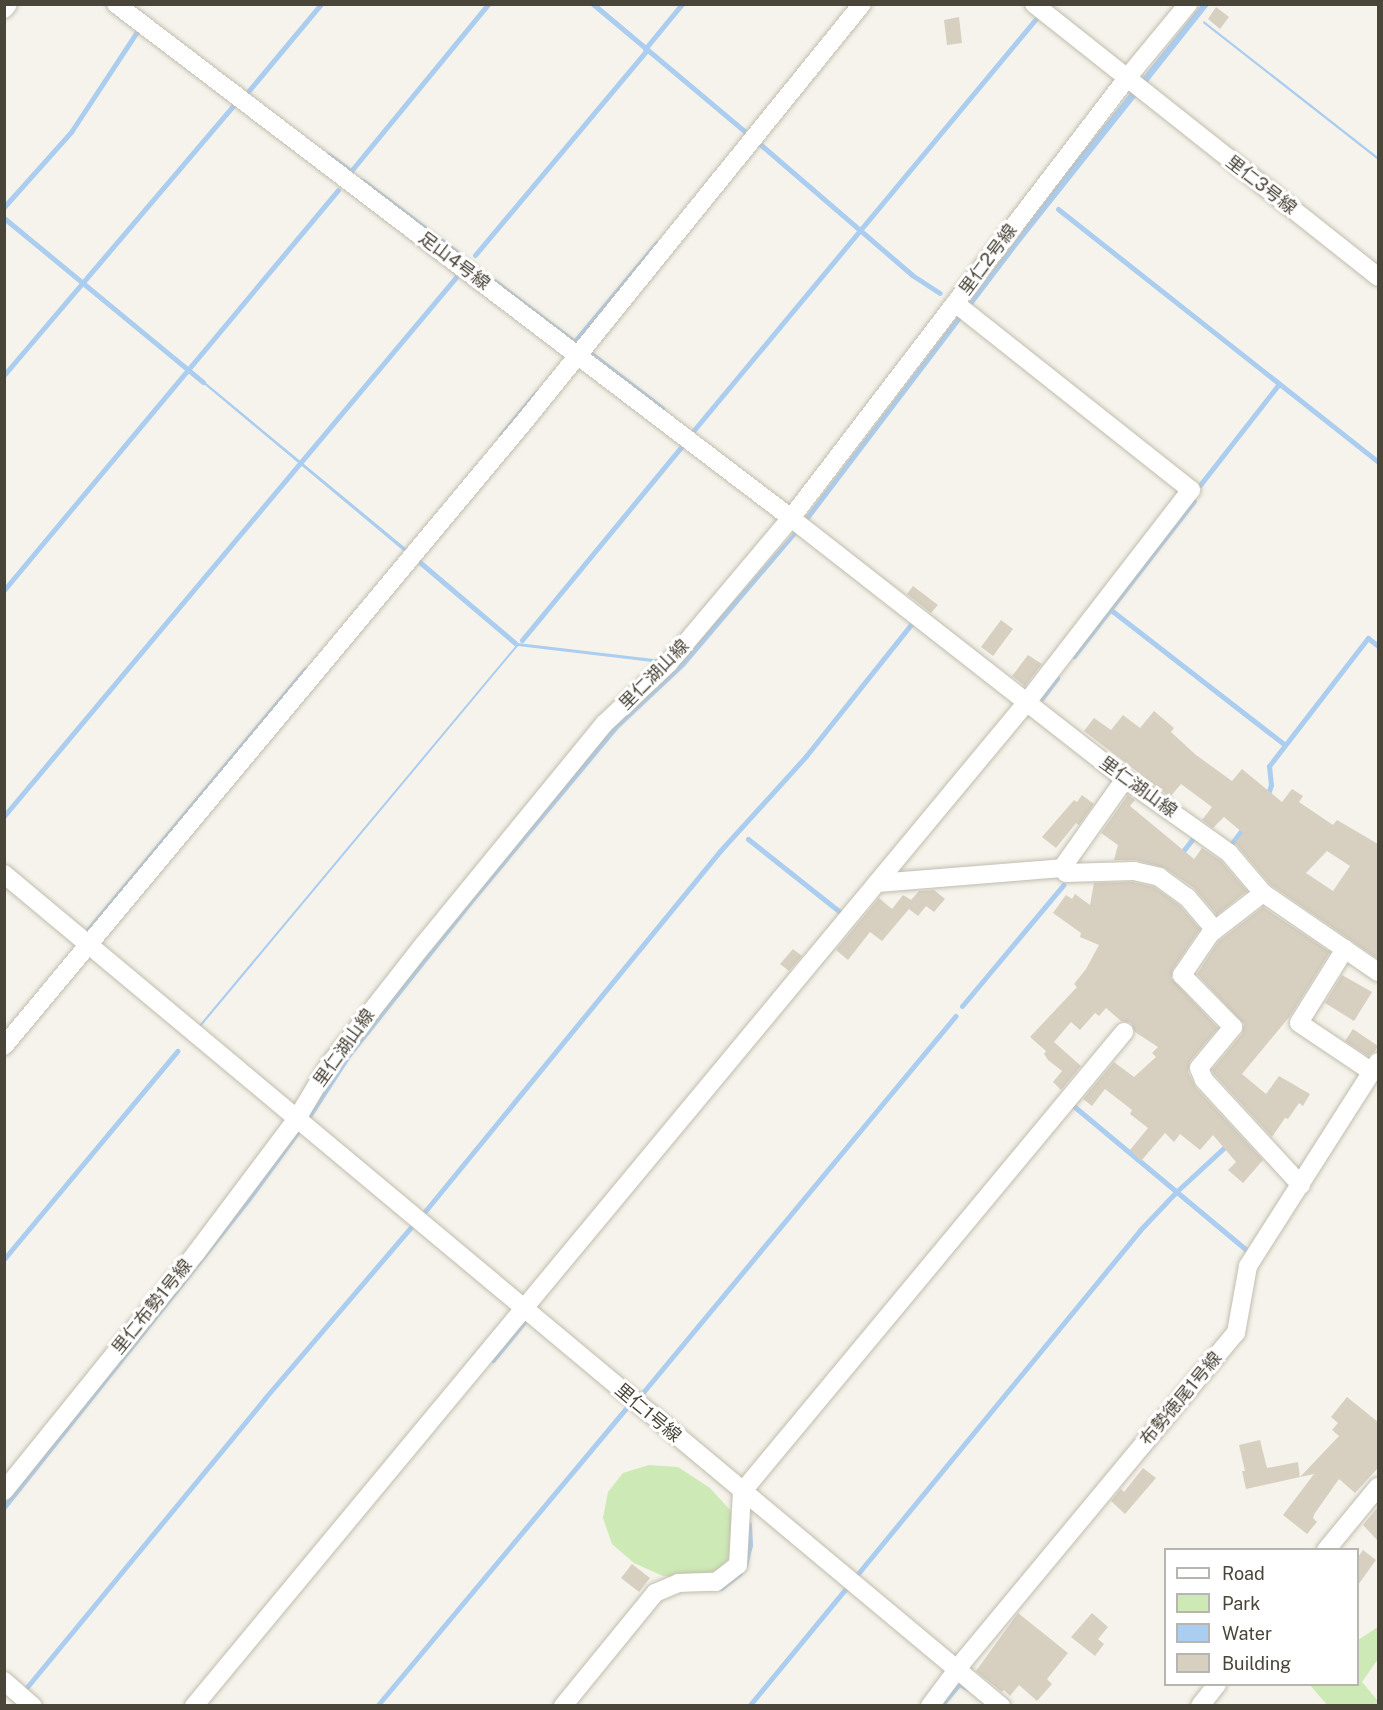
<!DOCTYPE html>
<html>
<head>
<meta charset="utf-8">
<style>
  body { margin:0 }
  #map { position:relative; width:1383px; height:1710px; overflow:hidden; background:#f5f3eb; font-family:"Public Sans","Noto Sans JP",sans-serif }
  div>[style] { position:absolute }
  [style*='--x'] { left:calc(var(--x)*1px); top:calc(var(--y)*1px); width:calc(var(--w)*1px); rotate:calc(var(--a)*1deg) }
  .green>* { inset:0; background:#cde9b5 }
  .water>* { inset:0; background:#aacdf0 }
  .stream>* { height:5px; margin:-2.5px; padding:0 2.5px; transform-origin:2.5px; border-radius:2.5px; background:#aacdf0 }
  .building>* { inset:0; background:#d7d0c1 }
  .roads { filter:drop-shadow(0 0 2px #c1bcae) drop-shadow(0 0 2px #c1bcae) }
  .minor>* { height:18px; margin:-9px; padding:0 9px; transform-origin:9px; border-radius:9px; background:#fff }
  span { translate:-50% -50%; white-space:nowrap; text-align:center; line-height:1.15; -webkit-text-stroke:6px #fff; paint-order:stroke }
  .street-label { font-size:18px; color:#4a4539 }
  .frame { position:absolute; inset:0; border:6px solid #4a4539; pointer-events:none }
  .legend { position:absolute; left:1164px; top:1548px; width:195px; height:138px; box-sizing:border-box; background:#fff; border:2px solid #b7b5b0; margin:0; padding:8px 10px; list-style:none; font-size:18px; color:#4a4539 }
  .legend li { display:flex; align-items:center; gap:12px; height:30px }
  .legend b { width:30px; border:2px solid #b7b5b0 }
</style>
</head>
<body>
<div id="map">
  <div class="green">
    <div style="clip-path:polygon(649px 1465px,678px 1467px,710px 1488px,730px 1510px,735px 1531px,731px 1556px,717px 1571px,681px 1577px,663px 1576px,634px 1563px,612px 1544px,603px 1518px,608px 1492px,623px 1473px)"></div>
    <div style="clip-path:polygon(1378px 1627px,1378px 1659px,1362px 1682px,1378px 1701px,1378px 1705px,1327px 1705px,1310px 1685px,1358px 1684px,1358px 1640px)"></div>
  </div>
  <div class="water">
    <div style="clip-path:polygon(1201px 5px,1209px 5px,1019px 244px,810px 519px,685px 666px,619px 728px,475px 901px,351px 1057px,313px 1116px,251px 1201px,5px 1511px,5px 1503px,172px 1294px,351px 1049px,616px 723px,680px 663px,794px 532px,1078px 158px)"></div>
    <div style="clip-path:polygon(1204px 21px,1378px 157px,1378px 160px,1203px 23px)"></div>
    <div style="clip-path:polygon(200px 378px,408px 550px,406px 553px,199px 380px)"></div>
    <div style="clip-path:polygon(518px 643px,662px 660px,661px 663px,518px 646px,198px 1030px,196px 1029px)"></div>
  </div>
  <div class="stream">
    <div style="--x:593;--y:4;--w:202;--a:40"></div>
    <div style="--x:645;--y:49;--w:58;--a:-50.6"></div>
    <div style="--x:249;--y:96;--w:4;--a:-146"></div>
    <div style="--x:246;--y:94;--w:117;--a:-50.2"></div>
    <div style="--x:761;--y:145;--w:199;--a:40.7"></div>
    <div style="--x:912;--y:275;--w:33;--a:33"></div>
    <div style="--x:329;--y:155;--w:25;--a:37"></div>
    <div style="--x:351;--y:171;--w:216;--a:-50.6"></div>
    <div style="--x:363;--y:181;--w:264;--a:37.3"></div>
    <div style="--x:4;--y:207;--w:101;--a:-48.2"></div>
    <div style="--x:71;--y:132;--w:122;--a:-56.7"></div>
    <div style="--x:1058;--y:209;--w:408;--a:38.3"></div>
    <div style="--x:4;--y:218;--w:258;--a:39.5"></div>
    <div style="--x:475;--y:255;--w:268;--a:-50"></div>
    <div style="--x:575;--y:341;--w:128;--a:-50.1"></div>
    <div style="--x:589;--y:352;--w:93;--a:37.6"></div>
    <div style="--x:4;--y:375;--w:353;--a:-49.6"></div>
    <div style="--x:694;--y:430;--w:540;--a:-50.26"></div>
    <div style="--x:501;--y:435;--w:55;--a:-50.2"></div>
    <div style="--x:1200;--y:485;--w:128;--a:-52"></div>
    <div style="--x:416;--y:559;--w:130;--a:40.3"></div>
    <div style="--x:4;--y:590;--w:521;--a:-50.14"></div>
    <div style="--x:1111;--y:610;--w:220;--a:37.8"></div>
    <div style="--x:522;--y:640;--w:250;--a:-50.5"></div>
    <div style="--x:1074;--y:656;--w:196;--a:-52.3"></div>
    <div style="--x:1042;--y:698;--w:25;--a:-53"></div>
    <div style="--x:1267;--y:797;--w:13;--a:-72"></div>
    <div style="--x:1271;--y:785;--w:19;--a:-96"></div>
    <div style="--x:1269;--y:766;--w:162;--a:-52.3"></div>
    <div style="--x:1368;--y:638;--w:13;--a:39"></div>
    <div style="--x:4;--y:816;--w:705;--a:-50.01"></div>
    <div style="--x:748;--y:839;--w:117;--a:38.4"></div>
    <div style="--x:1229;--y:847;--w:26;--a:-53"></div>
    <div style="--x:1180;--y:855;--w:23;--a:-52"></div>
    <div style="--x:1194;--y:837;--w:4;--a:34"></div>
    <div style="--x:88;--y:930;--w:339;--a:-50.2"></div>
    <div style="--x:962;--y:1006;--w:158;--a:-50.1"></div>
    <div style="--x:1070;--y:1103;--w:234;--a:39.8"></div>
    <div style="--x:422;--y:1215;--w:470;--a:-50.7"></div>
    <div style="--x:720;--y:851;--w:128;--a:-47.8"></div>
    <div style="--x:806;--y:756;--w:170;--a:-51.4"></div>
    <div style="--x:4;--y:1259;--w:271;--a:-50.2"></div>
    <div style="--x:493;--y:1360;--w:49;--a:-50.8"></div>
    <div style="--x:640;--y:1396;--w:494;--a:-50.3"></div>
    <div style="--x:745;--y:1565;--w:21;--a:-76"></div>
    <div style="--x:750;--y:1545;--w:21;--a:-93"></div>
    <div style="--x:856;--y:1576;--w:448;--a:-50.6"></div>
    <div style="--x:1140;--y:1230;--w:52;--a:-46.5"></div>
    <div style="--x:1176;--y:1192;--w:71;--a:-42.7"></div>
    <div style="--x:721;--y:1588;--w:24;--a:-38"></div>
    <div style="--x:27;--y:1687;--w:374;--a:-50.5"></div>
    <div style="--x:265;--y:1398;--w:228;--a:-49.5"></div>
    <div style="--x:944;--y:1702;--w:23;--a:-50"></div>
    <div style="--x:959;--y:1684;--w:9;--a:27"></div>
    <div style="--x:377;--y:1706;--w:390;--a:-50.1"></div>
    <div style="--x:749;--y:1706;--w:154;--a:-50.5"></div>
  </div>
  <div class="building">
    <div style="clip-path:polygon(1216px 7px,1229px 17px,1220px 29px,1208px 19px)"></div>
    <div style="clip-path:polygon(959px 17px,962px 43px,947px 45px,944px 20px)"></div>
    <div style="clip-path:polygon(913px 586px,938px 605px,931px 613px,907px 594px)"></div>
    <div style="clip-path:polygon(1001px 620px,1013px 629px,993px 656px,981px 647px)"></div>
    <div style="clip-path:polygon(1028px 655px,1042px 664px,1025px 686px,1012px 676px)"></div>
    <div style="clip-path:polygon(evenodd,1154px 711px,1174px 728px,1171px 732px,1196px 755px,1232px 781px,1242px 769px,1282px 802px,1292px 789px,1303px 796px,1299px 802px,1333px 825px,1337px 820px,1378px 844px,1378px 959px,1271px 885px,1235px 843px,1243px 833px,1224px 817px,1213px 828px,1202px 820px,1212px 807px,1181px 784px,1170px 797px,1084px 731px,1094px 718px,1111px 730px,1123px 715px,1140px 728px,1154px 711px,1327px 851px,1350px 866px,1333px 891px,1306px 873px,1327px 851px)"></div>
    <div style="clip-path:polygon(1082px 795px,1094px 804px,1079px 825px,1076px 823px,1056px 848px,1042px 837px,1074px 800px,1077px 802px)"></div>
    <div style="clip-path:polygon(1128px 795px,1135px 800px,1130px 806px,1194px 859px,1202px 848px,1221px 861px,1247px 891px,1217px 915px,1194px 888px,1165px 868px,1136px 860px,1114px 860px,1118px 845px,1101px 833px)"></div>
    <div style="clip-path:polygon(1133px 882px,1154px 887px,1179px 905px,1200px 929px,1173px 969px,1171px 978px,1218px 1028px,1190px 1061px,1188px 1072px,1196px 1088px,1263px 1160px,1243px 1183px,1228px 1170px,1236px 1162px,1213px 1135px,1200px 1150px,1180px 1134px,1174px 1142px,1165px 1133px,1141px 1161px,1130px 1150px,1148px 1128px,1130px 1114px,1132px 1110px,1105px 1089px,1092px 1106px,1083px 1099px,1114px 1062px,1134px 1077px,1156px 1057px,1152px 1053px,1158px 1047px,1135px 1032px,1131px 1023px,1121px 1021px,1106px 1008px,1099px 1016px,1095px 1013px,1080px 1030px,1071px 1022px,1054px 1042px,1081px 1066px,1061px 1090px,1053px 1082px,1062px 1071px,1048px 1060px,1044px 1054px,1046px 1051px,1030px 1037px,1077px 987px,1074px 984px,1086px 969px,1099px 945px,1080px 937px,1081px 933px,1053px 913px,1066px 895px,1072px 899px,1075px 894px,1090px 905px,1094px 883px)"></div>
    <div style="clip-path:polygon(934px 890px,945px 899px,934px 912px,926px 906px,918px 916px,909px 909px,882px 941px,870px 932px,848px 960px,836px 950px,879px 898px,892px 909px,903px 895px,911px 900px,919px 891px)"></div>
    <div style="clip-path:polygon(1263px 907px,1330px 952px,1290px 1016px,1242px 1074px,1266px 1094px,1279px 1076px,1310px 1094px,1303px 1106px,1299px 1103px,1288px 1119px,1285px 1118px,1272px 1137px,1214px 1074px,1212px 1070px,1242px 1034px,1244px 1024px,1197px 974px,1218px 942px)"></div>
    <div style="clip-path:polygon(793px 949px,802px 956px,789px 971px,780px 964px)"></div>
    <div style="clip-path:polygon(1342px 975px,1372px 992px,1354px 1021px,1325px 1003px)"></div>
    <div style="clip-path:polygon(1353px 1029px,1378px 1046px,1375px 1051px,1368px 1056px,1345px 1041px)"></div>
    <div style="clip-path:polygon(1347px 1397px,1378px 1422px,1378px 1468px,1355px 1493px,1339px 1479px,1315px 1513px,1313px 1518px,1317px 1522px,1307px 1534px,1283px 1515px,1314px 1474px,1300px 1477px,1339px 1436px,1332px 1430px,1338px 1423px,1331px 1417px)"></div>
    <div style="clip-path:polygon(1260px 1440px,1267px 1468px,1298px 1462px,1300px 1477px,1246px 1489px,1242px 1471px,1245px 1471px,1239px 1445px)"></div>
    <div style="clip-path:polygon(1143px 1468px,1156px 1478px,1125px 1514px,1111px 1501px,1121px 1489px,1124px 1492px)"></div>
    <div style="clip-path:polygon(1378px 1507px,1378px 1541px,1363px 1525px)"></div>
    <div style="clip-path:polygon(1363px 1550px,1376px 1560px,1358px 1585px,1358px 1557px)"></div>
    <div style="clip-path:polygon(632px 1564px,650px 1578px,639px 1592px,621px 1578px)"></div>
    <div style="clip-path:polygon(1018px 1613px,1068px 1653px,1047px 1679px,1052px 1684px,1037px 1701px,1019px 1685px,1010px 1696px,1004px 1690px,1002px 1692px,976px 1671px)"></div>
    <div style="clip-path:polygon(1092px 1613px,1108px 1627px,1098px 1639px,1104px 1644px,1095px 1656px,1071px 1637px)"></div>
  </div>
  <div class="roads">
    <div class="minor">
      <div style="--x:116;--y:4;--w:848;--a:37.29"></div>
      <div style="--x:791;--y:518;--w:554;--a:-52.63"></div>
      <div style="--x:1127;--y:78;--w:96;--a:-50.5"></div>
      <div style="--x:1034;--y:4;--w:439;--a:38.4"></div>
      <div style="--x:4;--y:9;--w:6;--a:-51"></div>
      <div style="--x:1125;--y:779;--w:109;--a:125.3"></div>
      <div style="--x:1062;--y:868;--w:6;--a:51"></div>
      <div style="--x:1066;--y:873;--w:68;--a:-1.7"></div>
      <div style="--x:1134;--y:871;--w:26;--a:13"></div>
      <div style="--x:1159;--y:877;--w:34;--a:36"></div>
      <div style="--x:1187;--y:897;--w:43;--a:49.7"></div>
      <div style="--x:4;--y:874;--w:1299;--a:39.85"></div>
      <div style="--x:877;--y:883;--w:186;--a:-4.6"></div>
      <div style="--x:1263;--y:893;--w:67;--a:142.3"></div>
      <div style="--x:1210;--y:934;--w:50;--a:124.3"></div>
      <div style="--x:1182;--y:975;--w:73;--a:45.6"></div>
      <div style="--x:1233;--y:1027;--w:53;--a:129.7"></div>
      <div style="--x:1199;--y:1068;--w:13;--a:67"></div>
      <div style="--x:1204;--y:1080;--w:143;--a:47.3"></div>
      <div style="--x:1345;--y:949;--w:87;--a:121.9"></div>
      <div style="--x:1299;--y:1023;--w:88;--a:33.9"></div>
      <div style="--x:4;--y:1046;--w:819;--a:-50.2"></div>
      <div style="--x:528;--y:417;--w:531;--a:-51.04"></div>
      <div style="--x:4;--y:1491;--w:306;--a:-51.1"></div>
      <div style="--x:196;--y:1253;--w:166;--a:-53.1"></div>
      <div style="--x:296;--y:1120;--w:64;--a:-59"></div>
      <div style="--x:329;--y:1065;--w:154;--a:-51.9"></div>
      <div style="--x:424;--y:944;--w:284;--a:-50.7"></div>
      <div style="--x:604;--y:724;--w:88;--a:-43.2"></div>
      <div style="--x:668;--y:664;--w:191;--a:-49.9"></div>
      <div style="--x:791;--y:518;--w:424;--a:38"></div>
      <div style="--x:1125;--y:779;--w:128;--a:35.4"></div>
      <div style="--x:1229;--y:853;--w:52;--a:49.6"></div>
      <div style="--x:1263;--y:893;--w:140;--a:34.5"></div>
      <div style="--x:1326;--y:1550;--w:82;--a:-50.5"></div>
      <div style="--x:4;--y:1681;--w:38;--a:41"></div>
      <div style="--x:194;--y:1706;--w:1305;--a:-50.32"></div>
      <div style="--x:1027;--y:702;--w:268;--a:-52.3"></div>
      <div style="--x:1191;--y:490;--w:301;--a:-141.6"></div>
      <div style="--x:563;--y:1706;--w:146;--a:-50.8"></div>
      <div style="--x:655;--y:1593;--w:25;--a:-23"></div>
      <div style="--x:678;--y:1583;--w:38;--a:-2"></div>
      <div style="--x:716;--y:1582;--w:28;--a:-38"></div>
      <div style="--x:738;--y:1565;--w:73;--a:-86.9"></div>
      <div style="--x:742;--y:1492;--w:598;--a:-50.29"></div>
      <div style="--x:930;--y:1706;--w:59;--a:-53.3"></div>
      <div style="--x:965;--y:1659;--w:424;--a:-50.3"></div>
      <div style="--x:1236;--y:1333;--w:68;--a:-79.8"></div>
      <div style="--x:1248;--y:1266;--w:242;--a:-57.5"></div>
      <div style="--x:1200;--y:1706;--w:28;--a:-52"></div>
    </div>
  </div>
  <div class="street-label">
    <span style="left:1261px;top:185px;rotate:38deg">里仁3号線</span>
    <span style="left:988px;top:260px;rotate:-53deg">里仁2号線</span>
    <span style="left:454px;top:261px;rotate:37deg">足山4号線</span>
    <span style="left:654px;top:675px;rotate:-45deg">里仁湖山線</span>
    <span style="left:1138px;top:787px;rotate:36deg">里仁湖山線</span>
    <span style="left:344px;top:1048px;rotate:-54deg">里仁湖山線</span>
    <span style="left:152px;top:1307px;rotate:-51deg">里仁布勢1号線</span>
    <span style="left:1181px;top:1399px;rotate:-50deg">布勢徳尾1号線</span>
    <span style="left:648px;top:1413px;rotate:40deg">里仁1号線</span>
  </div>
  <div class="frame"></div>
  <ul class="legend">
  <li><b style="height:8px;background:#fff"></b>Road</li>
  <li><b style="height:16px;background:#cde9b5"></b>Park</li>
  <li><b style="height:16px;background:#aacdf0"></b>Water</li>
  <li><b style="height:16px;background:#d7d0c1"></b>Building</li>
  </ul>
</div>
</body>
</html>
